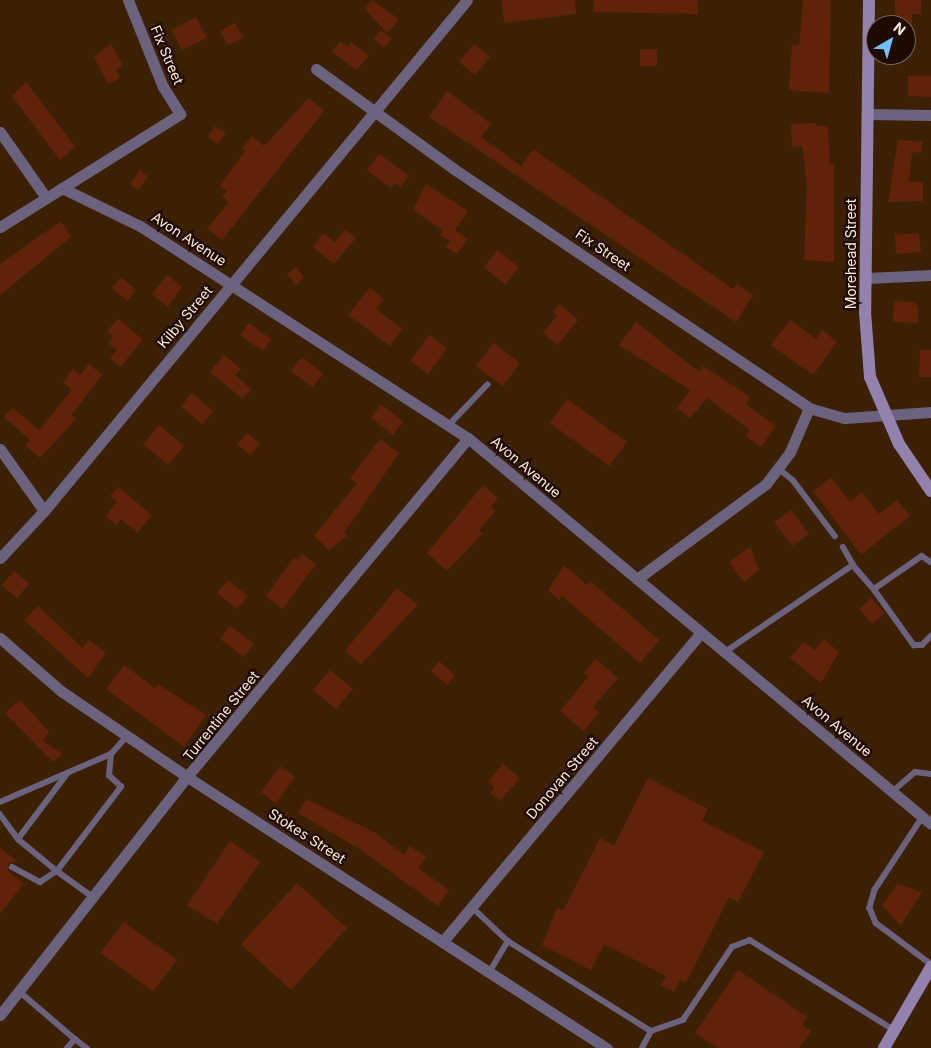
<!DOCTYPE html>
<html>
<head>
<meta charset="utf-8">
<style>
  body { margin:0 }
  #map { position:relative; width:931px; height:1048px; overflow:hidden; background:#3c2004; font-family:Inter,sans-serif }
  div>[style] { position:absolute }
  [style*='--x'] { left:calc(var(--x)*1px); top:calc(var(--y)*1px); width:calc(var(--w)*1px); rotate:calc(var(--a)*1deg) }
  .building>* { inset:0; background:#612307 }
  .lane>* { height:5.5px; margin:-2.75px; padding:0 2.75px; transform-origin:2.75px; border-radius:2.75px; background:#6b627d }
  .street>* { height:11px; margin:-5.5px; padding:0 5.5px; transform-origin:5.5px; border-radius:5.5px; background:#6b627d }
  .secondary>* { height:12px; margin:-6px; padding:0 6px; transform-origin:6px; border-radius:6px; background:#9282ad }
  span { translate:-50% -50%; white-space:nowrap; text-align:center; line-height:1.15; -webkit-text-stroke:4.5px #1f0a00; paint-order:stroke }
  .street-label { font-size:14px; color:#feebdc }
  .north { position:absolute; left:866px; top:15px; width:50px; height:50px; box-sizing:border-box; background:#1f0a00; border:1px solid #786458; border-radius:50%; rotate:38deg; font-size:14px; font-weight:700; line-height:20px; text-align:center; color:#feebdc }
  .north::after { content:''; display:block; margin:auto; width:18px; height:22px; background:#75c0f6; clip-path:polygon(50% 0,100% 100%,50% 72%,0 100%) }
</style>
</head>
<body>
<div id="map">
  <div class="building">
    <div style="clip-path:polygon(372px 0,399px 19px,387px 33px,365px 9px)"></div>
    <div style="clip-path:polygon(502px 0,575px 0,576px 14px,504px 23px)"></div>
    <div style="clip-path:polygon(594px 0,697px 0,698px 14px,593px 12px)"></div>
    <div style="clip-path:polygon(803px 0,831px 0,829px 93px,789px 90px,792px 45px,799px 46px)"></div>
    <div style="clip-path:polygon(895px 0,921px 0,921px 14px,912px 14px,912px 25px,895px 25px)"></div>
    <div style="clip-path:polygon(196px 17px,207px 38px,182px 50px,171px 30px)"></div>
    <div style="clip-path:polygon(235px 23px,243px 38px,228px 45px,220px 31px)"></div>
    <div style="clip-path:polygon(381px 30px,392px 39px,384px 48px,374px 39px)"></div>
    <div style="clip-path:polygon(340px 41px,347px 47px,351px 42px,369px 55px,357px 70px,332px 52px)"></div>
    <div style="clip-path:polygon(111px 44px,123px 66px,116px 70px,120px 78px,108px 84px,94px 57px)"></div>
    <div style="clip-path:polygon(474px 44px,490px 57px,475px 75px,459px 62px)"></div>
    <div style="clip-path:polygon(640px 49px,657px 49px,657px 66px,640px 66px)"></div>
    <div style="clip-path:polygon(908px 76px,931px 76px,931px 97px,908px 96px)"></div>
    <div style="clip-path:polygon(26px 82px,75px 147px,60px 160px,12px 96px)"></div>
    <div style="clip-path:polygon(447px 91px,491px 124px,481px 137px,521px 166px,533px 149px,733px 289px,736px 284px,753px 295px,736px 322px,429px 117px)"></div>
    <div style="clip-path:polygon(309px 98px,324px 111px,222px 240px,207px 229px,229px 202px,222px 197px,227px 191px,220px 185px,245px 151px,242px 149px,252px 136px,264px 146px)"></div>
    <div style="clip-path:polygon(815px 123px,816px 126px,828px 126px,830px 164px,834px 164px,834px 262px,804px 260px,807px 185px,802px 146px,792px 147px,791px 124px)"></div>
    <div style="clip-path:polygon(215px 126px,226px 133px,218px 144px,208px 137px)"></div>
    <div style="clip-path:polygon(898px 140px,922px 142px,921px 153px,912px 152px,909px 182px,923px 182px,923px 201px,888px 202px)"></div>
    <div style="clip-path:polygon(379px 154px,409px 176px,400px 187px,395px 183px,391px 188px,367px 170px)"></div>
    <div style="clip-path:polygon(140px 170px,148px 177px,138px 190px,130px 184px)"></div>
    <div style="clip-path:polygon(426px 184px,468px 211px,455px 230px,468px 239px,457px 254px,446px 247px,450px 241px,440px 235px,443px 230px,413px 210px)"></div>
    <div style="clip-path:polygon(61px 221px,71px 237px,0 295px,0 264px)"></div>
    <div style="clip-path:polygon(345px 229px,356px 238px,334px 264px,313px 247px,323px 233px,335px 242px)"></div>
    <div style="clip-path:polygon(919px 233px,921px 252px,896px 254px,895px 235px)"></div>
    <div style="clip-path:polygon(497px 250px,519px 267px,505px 285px,484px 267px)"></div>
    <div style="clip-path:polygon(296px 267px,304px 277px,296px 285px,287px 275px)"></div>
    <div style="clip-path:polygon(167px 275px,182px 287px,168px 307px,152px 294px)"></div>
    <div style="clip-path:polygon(121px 277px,136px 290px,127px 301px,112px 288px)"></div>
    <div style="clip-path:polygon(370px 288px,384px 299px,376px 309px,402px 329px,390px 346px,348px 315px)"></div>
    <div style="clip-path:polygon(894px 301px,913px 302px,918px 306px,918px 323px,893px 322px)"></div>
    <div style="clip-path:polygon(559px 304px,578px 320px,558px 345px,543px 333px,557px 316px,553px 313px)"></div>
    <div style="clip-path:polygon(118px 319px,143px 340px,120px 367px,110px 358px,117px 350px,108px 343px,113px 336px,107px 331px)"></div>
    <div style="clip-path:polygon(790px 320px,816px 339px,822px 330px,837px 342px,813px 375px,771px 345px)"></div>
    <div style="clip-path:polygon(636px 322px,699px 372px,703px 366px,750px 397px,746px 404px,776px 426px,761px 447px,746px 436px,750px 430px,707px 398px,690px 418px,677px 408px,690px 390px,619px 345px)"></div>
    <div style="clip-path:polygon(249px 323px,271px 339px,263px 351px,240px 335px)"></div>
    <div style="clip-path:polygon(429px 335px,447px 348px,428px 374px,410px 361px)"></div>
    <div style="clip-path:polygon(493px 343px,520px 363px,503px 386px,476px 366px)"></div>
    <div style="clip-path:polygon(920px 350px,931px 350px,931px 377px,919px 377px)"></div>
    <div style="clip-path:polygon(224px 355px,241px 369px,235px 375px,251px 389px,243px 399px,210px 372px)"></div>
    <div style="clip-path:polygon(301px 357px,323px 373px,313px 387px,291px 371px)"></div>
    <div style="clip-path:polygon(89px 364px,102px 375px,71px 415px,76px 419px,40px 458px,25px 445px,30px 440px,4px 417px,13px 408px,39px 430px,72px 390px,63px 382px,73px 369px,80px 375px)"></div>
    <div style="clip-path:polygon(192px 393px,213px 411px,202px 424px,181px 406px)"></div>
    <div style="clip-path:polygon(567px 399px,627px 442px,609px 466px,550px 423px)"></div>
    <div style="clip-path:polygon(381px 404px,403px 421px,393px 435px,371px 418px)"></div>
    <div style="clip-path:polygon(159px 425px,184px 446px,168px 465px,143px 444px)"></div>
    <div style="clip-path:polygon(247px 433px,260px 444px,250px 455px,237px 444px)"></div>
    <div style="clip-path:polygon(380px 439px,399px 453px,344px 533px,347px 536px,329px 550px,314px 536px,357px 483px,350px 478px)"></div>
    <div style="clip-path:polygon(831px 477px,850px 502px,862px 492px,879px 514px,897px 500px,910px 516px,861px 555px,813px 491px)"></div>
    <div style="clip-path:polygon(483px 485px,498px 498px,491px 507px,495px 511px,479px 530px,483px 533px,447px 571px,427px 553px)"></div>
    <div style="clip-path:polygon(118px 487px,152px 515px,137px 533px,121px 519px,116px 525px,106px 516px,117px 502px,110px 496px)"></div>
    <div style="clip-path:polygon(791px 510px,809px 534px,792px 546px,774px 522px)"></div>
    <div style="clip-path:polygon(750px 547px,759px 570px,744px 582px,729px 562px)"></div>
    <div style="clip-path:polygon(302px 554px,316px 564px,283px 609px,266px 596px,294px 557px,298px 560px)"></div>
    <div style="clip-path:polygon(564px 565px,587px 585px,590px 581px,659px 640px,640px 663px,562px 596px,559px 600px,548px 590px)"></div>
    <div style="clip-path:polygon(14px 571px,29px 584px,17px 598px,2px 585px)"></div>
    <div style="clip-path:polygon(228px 580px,248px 596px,237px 609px,217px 593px)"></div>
    <div style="clip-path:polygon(397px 588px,418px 605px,361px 664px,345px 651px)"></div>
    <div style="clip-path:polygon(871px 598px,885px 613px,872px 624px,859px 609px)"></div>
    <div style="clip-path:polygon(38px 606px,83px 648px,89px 640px,106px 653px,88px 678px,24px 620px)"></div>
    <div style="clip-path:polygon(230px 626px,254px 644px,244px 657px,220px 639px)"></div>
    <div style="clip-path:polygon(824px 639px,839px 652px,821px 683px,790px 658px,804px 642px,814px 650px)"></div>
    <div style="clip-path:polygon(596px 659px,618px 678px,593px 707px,599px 712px,584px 731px,560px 711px,588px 677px,584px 673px)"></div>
    <div style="clip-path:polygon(439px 661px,455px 675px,447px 685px,431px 671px)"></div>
    <div style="clip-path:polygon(124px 665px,155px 688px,158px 684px,206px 715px,184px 747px,106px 689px)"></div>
    <div style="clip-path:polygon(330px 670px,353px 689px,336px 709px,313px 690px)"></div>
    <div style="clip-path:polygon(20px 700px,49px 732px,43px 741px,62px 754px,53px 762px,5px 713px)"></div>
    <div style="clip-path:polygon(503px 764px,520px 778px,500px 801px,490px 793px,495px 787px,488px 782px)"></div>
    <div style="clip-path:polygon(280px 766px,295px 777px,276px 803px,261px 792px)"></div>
    <div style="clip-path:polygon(648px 778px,708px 809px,702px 821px,764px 852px,738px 902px,729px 897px,686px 983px,680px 980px,674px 992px,661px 985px,666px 976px,604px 944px,591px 970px,542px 945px,557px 908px,563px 911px,600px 838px,614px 846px)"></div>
    <div style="clip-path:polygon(306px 799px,374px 832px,404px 855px,410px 846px,426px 857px,418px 868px,449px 890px,438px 906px,361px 850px,298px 813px)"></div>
    <div style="clip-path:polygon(230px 841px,260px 862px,217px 924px,187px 905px)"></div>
    <div style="clip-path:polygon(0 848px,17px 861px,8px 864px,8px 871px,24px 883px,0 914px)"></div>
    <div style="clip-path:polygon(297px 883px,347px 928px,291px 990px,241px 944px)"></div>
    <div style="clip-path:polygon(897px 884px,922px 892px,901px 925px,882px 906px)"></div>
    <div style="clip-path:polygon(124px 922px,177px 960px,153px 991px,100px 953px)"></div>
    <div style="clip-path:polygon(738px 970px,807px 1017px,802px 1025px,811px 1031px,799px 1048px,718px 1048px,695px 1033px)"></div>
  </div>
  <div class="lane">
    <div style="--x:448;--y:426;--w:57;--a:-46.4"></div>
    <div style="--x:778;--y:468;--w:19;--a:39"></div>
    <div style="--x:793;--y:480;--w:70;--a:53.1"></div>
    <div style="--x:853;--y:565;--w:32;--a:49"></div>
    <div style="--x:874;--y:589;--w:58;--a:-34.5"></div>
    <div style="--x:922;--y:556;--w:11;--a:34"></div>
    <div style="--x:874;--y:589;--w:69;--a:54.5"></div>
    <div style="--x:914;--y:645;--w:8;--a:0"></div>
    <div style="--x:922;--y:645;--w:13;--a:-45"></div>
    <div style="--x:725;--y:652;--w:155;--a:-34.2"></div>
    <div style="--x:853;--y:565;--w:20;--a:-120"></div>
    <div style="--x:892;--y:792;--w:30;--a:-41"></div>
    <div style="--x:915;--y:772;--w:16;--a:7"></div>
    <div style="--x:0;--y:802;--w:121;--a:-23.4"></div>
    <div style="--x:111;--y:754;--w:24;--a:-48"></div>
    <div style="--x:0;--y:814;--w:31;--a:54"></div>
    <div style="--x:18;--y:839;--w:81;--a:-53"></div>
    <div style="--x:923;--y:817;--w:87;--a:123.3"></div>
    <div style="--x:875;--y:890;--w:19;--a:106"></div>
    <div style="--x:870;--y:908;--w:16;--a:68"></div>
    <div style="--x:876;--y:923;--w:69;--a:36.7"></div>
    <div style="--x:18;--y:839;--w:50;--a:39.4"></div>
    <div style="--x:57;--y:871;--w:106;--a:-52.7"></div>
    <div style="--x:121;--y:787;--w:16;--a:-137"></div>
    <div style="--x:109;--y:776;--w:22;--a:-85"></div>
    <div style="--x:12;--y:867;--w:32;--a:28"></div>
    <div style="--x:40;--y:882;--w:20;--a:-33"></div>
    <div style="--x:57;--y:871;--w:44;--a:35.8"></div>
    <div style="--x:472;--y:907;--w:50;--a:43.4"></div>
    <div style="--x:490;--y:971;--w:35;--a:-59"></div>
    <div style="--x:508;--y:941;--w:169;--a:32.2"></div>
    <div style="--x:651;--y:1031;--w:34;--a:-19"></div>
    <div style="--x:683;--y:1020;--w:88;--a:-56.1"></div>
    <div style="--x:732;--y:947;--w:19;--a:-21"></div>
    <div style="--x:750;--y:940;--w:170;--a:32"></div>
    <div style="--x:19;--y:991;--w:74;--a:40.6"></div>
    <div style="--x:67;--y:1048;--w:12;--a:-48"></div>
    <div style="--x:75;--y:1039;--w:15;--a:37"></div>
    <div style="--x:642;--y:1048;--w:19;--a:-62"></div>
  </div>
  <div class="street">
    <div style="--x:316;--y:69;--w:170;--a:35.9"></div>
    <div style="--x:454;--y:169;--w:428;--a:33.9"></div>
    <div style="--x:809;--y:408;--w:37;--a:16"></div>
    <div style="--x:845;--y:418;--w:86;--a:-4"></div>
    <div style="--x:867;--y:114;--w:64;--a:0.9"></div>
    <div style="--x:0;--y:132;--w:78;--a:54.9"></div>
    <div style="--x:62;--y:188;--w:87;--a:26"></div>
    <div style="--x:140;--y:226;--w:391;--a:32.9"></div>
    <div style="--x:468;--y:438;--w:603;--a:39.82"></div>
    <div style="--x:0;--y:227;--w:213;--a:-32.1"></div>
    <div style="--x:180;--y:114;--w:32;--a:-122"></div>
    <div style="--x:163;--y:87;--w:94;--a:-111.9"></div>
    <div style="--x:867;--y:278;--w:64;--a:-2.7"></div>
    <div style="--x:0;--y:449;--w:76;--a:54.6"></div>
    <div style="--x:0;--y:558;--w:64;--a:-46.9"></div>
    <div style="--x:44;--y:511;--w:663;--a:-50.38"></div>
    <div style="--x:637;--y:579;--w:160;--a:-36.4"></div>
    <div style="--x:766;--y:484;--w:40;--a:-53"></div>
    <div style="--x:790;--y:452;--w:48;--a:-66.6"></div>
    <div style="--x:0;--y:638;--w:81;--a:41"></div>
    <div style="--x:61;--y:691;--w:155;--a:34.2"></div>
    <div style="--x:189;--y:778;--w:498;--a:32.9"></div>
    <div style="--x:444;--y:940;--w:400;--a:-50.1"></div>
    <div style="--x:0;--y:1015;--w:300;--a:-51.9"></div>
    <div style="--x:185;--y:779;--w:443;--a:-50.3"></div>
  </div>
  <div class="secondary">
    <div style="--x:869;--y:0;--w:312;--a:90.7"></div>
    <div style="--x:865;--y:312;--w:65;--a:85.6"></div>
    <div style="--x:870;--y:377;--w:73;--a:66.6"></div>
    <div style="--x:899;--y:444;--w:57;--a:55.8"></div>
    <div style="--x:884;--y:1048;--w:94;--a:-59.9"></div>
  </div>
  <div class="street-label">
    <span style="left:167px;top:55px;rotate:67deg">Fix Street</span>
    <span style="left:189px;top:239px;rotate:33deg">Avon Avenue</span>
    <span style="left:603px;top:250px;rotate:34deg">Fix Street</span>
    <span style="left:851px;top:254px;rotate:-90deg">Morehead Street</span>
    <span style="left:185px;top:317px;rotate:-50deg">Kilby Street</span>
    <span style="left:526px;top:467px;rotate:40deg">Avon Avenue</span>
    <span style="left:221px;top:716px;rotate:-51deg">Turrentine Street</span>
    <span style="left:837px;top:726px;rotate:40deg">Avon Avenue</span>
    <span style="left:562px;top:778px;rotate:-50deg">Donovan Street</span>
    <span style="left:307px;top:836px;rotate:33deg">Stokes Street</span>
  </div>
  <div class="north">N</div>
</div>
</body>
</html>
